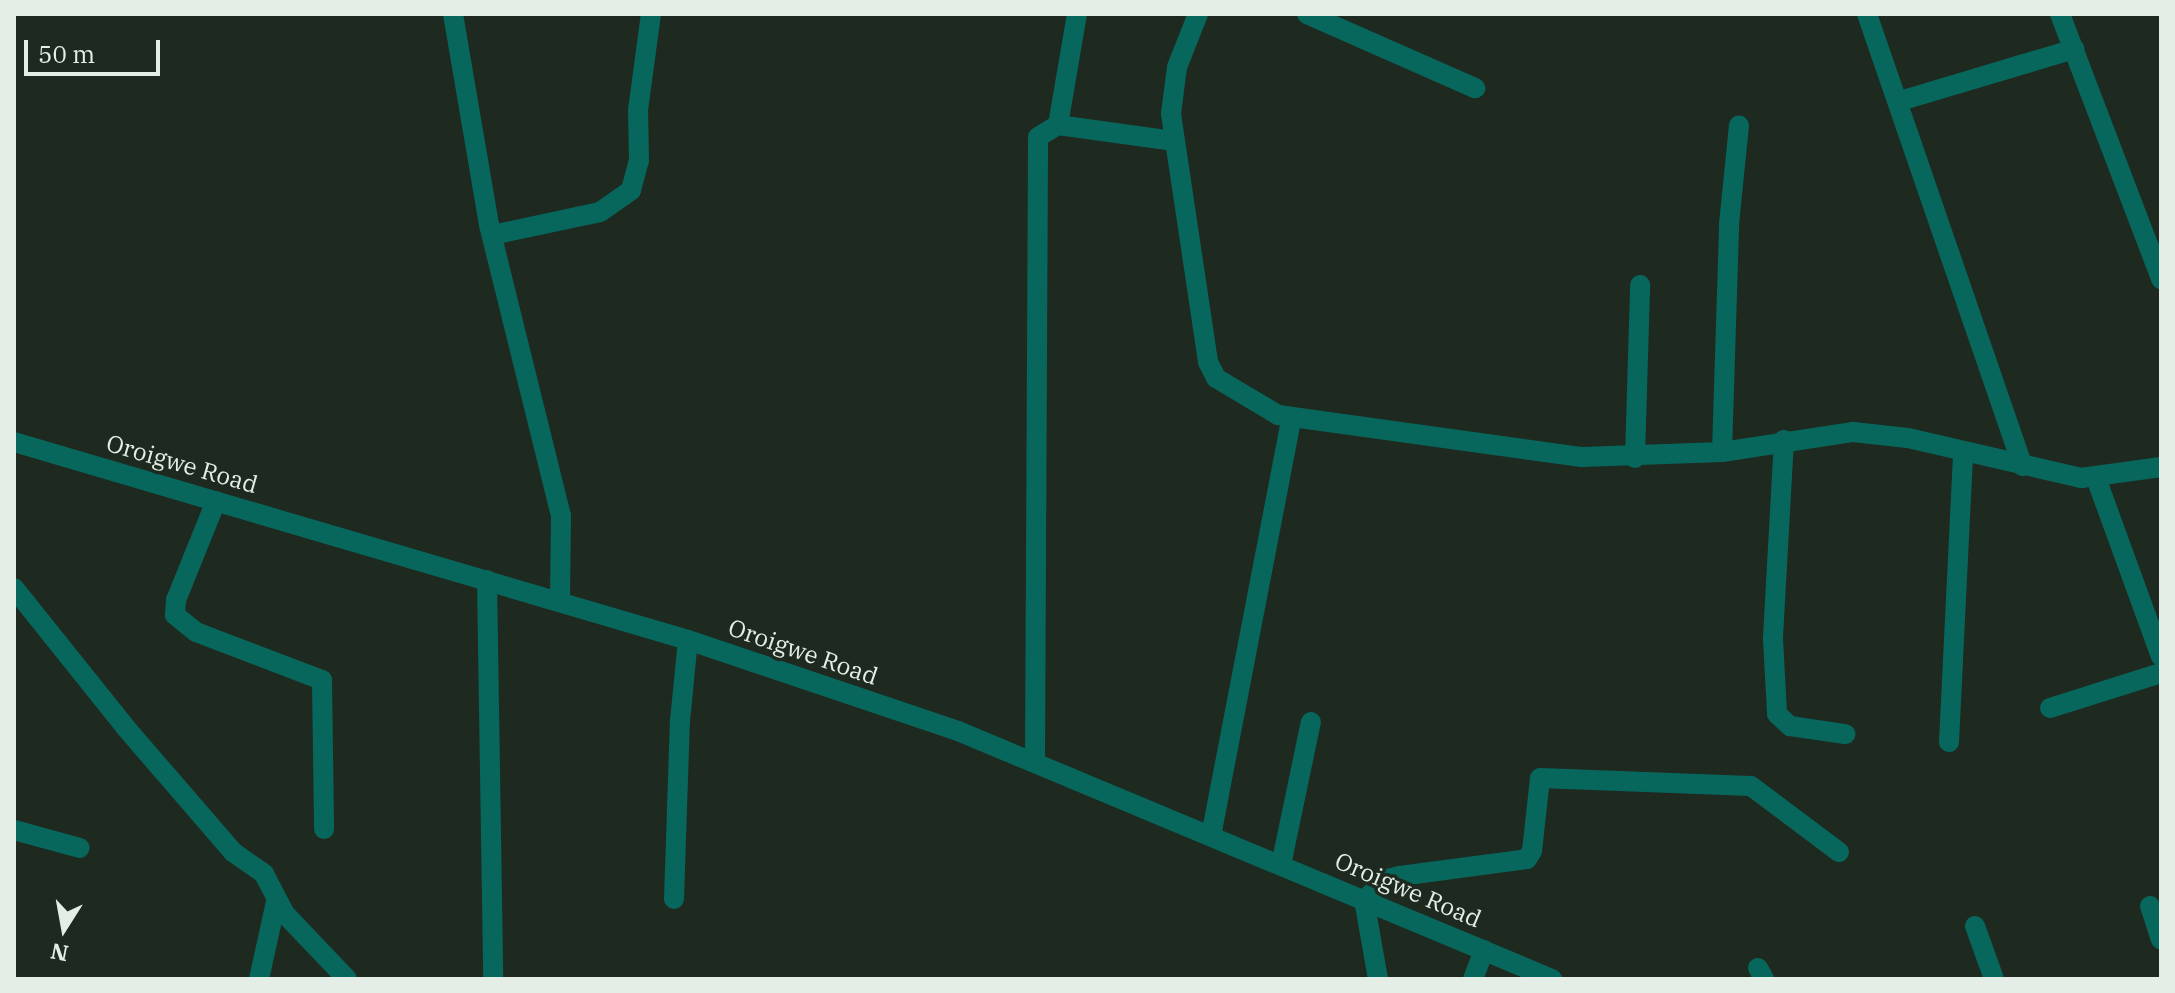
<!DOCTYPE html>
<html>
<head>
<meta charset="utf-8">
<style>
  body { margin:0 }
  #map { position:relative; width:2175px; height:993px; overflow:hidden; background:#1e2a20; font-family:"IBM Plex Serif",serif }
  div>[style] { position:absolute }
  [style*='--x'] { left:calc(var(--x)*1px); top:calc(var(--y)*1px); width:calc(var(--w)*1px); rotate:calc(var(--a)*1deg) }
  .minor>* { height:20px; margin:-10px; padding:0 10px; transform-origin:10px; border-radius:10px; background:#08675c }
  span { translate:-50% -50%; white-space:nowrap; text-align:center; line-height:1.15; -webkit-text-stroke:7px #1e2a20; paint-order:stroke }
  .street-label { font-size:24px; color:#e5eee6 }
  .frame { position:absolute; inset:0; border:16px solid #e5eee6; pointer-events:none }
  .north { position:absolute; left:24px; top:889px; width:80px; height:80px; -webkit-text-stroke:6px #1e2a20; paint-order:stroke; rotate:191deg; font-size:22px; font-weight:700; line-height:32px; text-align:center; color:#e5eee6 }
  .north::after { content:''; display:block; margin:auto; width:28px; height:36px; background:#e5eee6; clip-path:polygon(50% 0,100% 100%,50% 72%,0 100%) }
  .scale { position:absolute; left:24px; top:40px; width:136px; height:36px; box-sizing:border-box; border:4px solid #e5eee6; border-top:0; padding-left:10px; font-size:24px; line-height:28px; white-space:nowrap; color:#e5eee6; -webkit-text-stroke:6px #1e2a20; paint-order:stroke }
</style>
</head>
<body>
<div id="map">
  <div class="minor">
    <div style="--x:453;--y:14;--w:214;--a:80.3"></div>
    <div style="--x:489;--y:225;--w:300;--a:76.1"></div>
    <div style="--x:561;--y:516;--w:86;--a:90.7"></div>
    <div style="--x:1198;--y:14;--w:57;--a:111.6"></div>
    <div style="--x:1177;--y:67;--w:47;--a:97.3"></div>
    <div style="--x:1171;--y:114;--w:251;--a:81.5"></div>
    <div style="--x:1208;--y:362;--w:18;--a:63"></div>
    <div style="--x:1216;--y:378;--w:72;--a:30.8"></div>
    <div style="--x:1278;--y:415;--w:307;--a:7.9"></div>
    <div style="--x:1582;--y:457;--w:140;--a:-2"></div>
    <div style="--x:1722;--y:452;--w:133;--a:-8.7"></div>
    <div style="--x:1853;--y:432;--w:55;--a:6.2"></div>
    <div style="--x:1908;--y:438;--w:178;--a:13"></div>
    <div style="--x:2081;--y:478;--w:81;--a:-7.8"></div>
    <div style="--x:1307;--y:14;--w:184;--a:23.8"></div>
    <div style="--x:1867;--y:14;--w:478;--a:71"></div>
    <div style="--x:2060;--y:14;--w:284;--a:69.1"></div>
    <div style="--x:1900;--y:101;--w:182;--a:-16.6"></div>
    <div style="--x:1058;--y:125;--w:113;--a:-80.3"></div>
    <div style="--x:492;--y:235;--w:110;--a:-12"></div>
    <div style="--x:600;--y:212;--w:38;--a:-35"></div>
    <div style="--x:631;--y:190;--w:31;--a:-75"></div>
    <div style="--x:639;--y:160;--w:50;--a:-91.1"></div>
    <div style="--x:638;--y:110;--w:97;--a:-82.3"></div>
    <div style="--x:1784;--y:440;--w:199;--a:93.2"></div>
    <div style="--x:1773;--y:639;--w:75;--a:86.9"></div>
    <div style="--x:1777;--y:714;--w:18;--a:43"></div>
    <div style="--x:1790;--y:726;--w:56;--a:8.3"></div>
    <div style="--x:14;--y:442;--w:702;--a:16.37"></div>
    <div style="--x:688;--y:640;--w:285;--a:18.6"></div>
    <div style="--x:958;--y:731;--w:644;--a:22.66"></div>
    <div style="--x:1722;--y:452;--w:228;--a:-88.2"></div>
    <div style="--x:1729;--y:224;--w:99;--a:-84.2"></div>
    <div style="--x:1635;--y:458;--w:173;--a:-88.3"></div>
    <div style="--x:2096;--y:478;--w:190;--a:70"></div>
    <div style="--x:216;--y:501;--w:107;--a:112"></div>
    <div style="--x:176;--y:600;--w:15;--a:94"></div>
    <div style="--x:175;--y:615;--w:27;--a:39"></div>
    <div style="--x:196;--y:632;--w:135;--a:20.9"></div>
    <div style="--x:322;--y:680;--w:149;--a:89.2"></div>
    <div style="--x:487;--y:580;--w:399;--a:89.1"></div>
    <div style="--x:14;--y:588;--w:179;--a:51.3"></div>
    <div style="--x:126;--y:728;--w:164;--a:49.2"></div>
    <div style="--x:233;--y:852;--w:38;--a:35"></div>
    <div style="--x:264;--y:874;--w:45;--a:62.3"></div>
    <div style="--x:285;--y:914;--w:90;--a:46.4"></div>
    <div style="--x:2050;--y:708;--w:116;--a:-17.5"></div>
    <div style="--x:1949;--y:742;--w:290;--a:-87.2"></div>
    <div style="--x:1035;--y:762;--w:625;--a:-89.72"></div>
    <div style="--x:1038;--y:137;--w:23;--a:-31"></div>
    <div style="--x:1058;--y:125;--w:116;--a:7.9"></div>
    <div style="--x:14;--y:830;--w:68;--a:15.3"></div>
    <div style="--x:1211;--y:836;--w:423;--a:-79.1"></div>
    <div style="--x:1281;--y:865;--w:146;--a:-78.2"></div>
    <div style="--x:674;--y:899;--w:178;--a:-88.1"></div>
    <div style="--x:680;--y:721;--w:81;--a:-84.4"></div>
    <div style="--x:2150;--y:906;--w:35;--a:72"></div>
    <div style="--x:1975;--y:926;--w:56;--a:70.3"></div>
    <div style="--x:1758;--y:968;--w:13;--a:61"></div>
    <div style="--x:259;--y:979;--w:79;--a:-77.6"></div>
    <div style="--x:1378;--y:979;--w:80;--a:-100"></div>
    <div style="--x:1364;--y:900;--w:31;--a:-42"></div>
    <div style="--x:1387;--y:879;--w:13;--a:-13"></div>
    <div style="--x:1400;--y:876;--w:128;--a:-7.6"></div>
    <div style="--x:1527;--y:859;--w:9;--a:-58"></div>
    <div style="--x:1532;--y:851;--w:73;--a:-83.7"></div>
    <div style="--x:1540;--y:778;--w:211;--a:2.2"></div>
    <div style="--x:1751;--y:786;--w:110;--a:36.9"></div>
    <div style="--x:1473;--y:979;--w:31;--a:-69"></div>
  </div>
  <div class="street-label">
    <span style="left:182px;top:464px;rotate:16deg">Oroigwe Road</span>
    <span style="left:803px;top:652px;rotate:19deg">Oroigwe Road</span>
    <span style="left:1408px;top:890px;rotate:23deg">Oroigwe Road</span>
  </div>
  <div class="frame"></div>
  <div class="north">N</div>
  <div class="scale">50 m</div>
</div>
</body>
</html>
